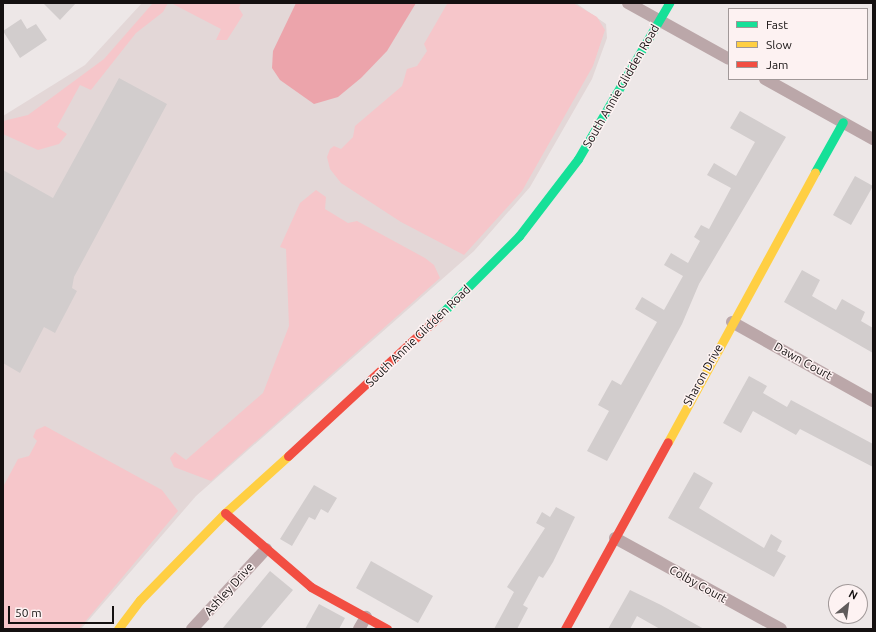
<!DOCTYPE html>
<html>
<head>
<meta charset="utf-8">
<style>
  body { margin:0 }
  #map { position:relative; width:876px; height:632px; overflow:hidden; background:#ede7e7; font-family:Ubuntu,sans-serif }
  div>[style] { position:absolute }
  [style*='--x'] { left:calc(var(--x)*1px); top:calc(var(--y)*1px); width:calc(var(--w)*1px); rotate:calc(var(--a)*1deg) }
  .built>* { inset:0; background:#e3d7d7 }
  .green>* { inset:0; background:#f6c6ca }
  .water>* { inset:0; background:#eca4ab }
  .building>* { inset:0; background:#d2cdcd }
  .street>* { height:12px; margin:-6px; padding:0 6px; transform-origin:6px; border-radius:6px; background:#bba7a9 }
  .fast>* { height:9px; margin:-4.5px; padding:0 4.5px; transform-origin:4.5px; border-radius:4.5px; background:#16e098 }
  .slow>* { height:9px; margin:-4.5px; padding:0 4.5px; transform-origin:4.5px; border-radius:4.5px; background:#ffcf43 }
  .jam>* { height:9px; margin:-4.5px; padding:0 4.5px; transform-origin:4.5px; border-radius:4.5px; background:#f24e42 }
  span { translate:-50% -50%; white-space:nowrap; text-align:center; line-height:1.15; -webkit-text-stroke:3px #fdf2f2; paint-order:stroke }
  .street-label { font-size:12px; color:#141010 }
  .frame { position:absolute; inset:0; border:4px solid #141010; pointer-events:none }
  .legend { position:absolute; left:728px; top:8px; width:140px; height:72px; box-sizing:border-box; background:#fdf2f2; border:1px solid #a09898; margin:0; padding:5px 7px; list-style:none; font-size:12px; color:#141010 }
  .legend li { display:flex; align-items:center; gap:8px; height:20px }
  .legend b { width:20px; border:1px solid #a09898 }
  .north { position:absolute; left:828px; top:584px; width:40px; height:40px; box-sizing:border-box; background:#fdf2f2; border:1px solid #a09898; border-radius:50%; rotate:29deg; font-size:11px; font-weight:700; line-height:16px; text-align:center; color:#141010 }
  .north::after { content:''; display:block; margin:auto; width:14px; height:18px; background:#605b5b; clip-path:polygon(50% 0,100% 100%,50% 72%,0 100%) }
  .scale { position:absolute; left:8px; top:606px; width:106px; height:18px; box-sizing:border-box; border:2px solid #141010; border-top:0; padding-left:5px; font-size:12px; line-height:14px; white-space:nowrap; color:#141010; -webkit-text-stroke:3px #fdf2f2; paint-order:stroke }
</style>
</head>
<body>
<div id="map">
  <div class="built">
    <div style="clip-path:polygon(142px 3px,576px 3px,606px 24px,607px 38px,592px 79px,530px 187px,474px 251px,196px 496px,81px 629px,3px 629px,3px 116px,85px 65px)"></div>
  </div>
  <div class="green">
    <div style="clip-path:polygon(153px 3px,168px 3px,163px 12px,136px 33px,91px 90px,80px 85px,57px 127px,67px 134px,59px 144px,38px 150px,3px 134px,3px 121px,28px 115px,104px 59px)"></div>
    <div style="clip-path:polygon(171px 3px,241px 3px,239px 8px,243px 15px,227px 40px,216px 40px,221px 29px)"></div>
    <div style="clip-path:polygon(573px 3px,597px 17px,605px 30px,593px 66px,522px 191px,464px 255px,401px 222px,341px 183px,330px 169px,327px 157px,330px 149px,334px 146px,341px 149px,353px 137px,355px 126px,402px 86px,407px 69px,417px 66px,427px 51px,424px 44px,447px 4px)"></div>
    <div style="clip-path:polygon(316px 190px,326px 197px,325px 209px,348px 223px,357px 221px,425px 258px,434px 265px,440px 278px,211px 481px,174px 467px,170px 458px,175px 452px,186px 460px,263px 393px,289px 326px,286px 249px,280px 247px,300px 203px)"></div>
    <div style="clip-path:polygon(45px 426px,162px 490px,178px 511px,79px 629px,3px 629px,3px 487px,18px 459px,29px 456px,37px 441px,33px 437px,36px 430px)"></div>
  </div>
  <div class="water">
    <div style="clip-path:polygon(296px 3px,416px 3px,387px 51px,361px 78px,338px 97px,314px 104px,280px 80px,272px 68px,273px 51px)"></div>
  </div>
  <div class="building">
    <div style="clip-path:polygon(43px 3px,76px 3px,60px 20px)"></div>
    <div style="clip-path:polygon(21px 19px,27px 29px,36px 24px,47px 40px,20px 58px,3px 31px)"></div>
    <div style="clip-path:polygon(119px 78px,167px 104px,74px 277px,72px 288px,77px 291px,55px 333px,44px 327px,20px 373px,3px 363px,3px 170px,53px 198px)"></div>
    <div style="clip-path:polygon(740px 111px,786px 137px,699px 284px,682px 324px,607px 461px,587px 451px,609px 411px,598px 405px,612px 380px,621px 385px,657px 322px,635px 309px,642px 297px,664px 310px,683px 276px,664px 265px,671px 253px,688px 263px,700px 241px,694px 237px,701px 225px,709px 229px,731px 188px,707px 175px,714px 163px,736px 176px,755px 142px,730px 128px)"></div>
    <div style="clip-path:polygon(855px 176px,873px 186px,851px 225px,833px 215px)"></div>
    <div style="clip-path:polygon(802px 270px,820px 280px,812px 296px,836px 310px,842px 299px,865px 312px,861px 321px,873px 328px,873px 353px,784px 302px)"></div>
    <div style="clip-path:polygon(749px 376px,767px 386px,763px 393px,787px 407px,791px 400px,873px 444px,873px 467px,800px 429px,796px 435px,753px 411px,741px 433px,723px 423px)"></div>
    <div style="clip-path:polygon(694px 472px,713px 483px,699px 508px,764px 548px,771px 534px,782px 541px,777px 551px,786px 556px,774px 577px,668px 518px)"></div>
    <div style="clip-path:polygon(314px 485px,337px 498px,328px 513px,321px 509px,315px 520px,309px 517px,292px 546px,280px 539px)"></div>
    <div style="clip-path:polygon(556px 507px,575px 517px,553px 562px,543px 578px,539px 576px,523px 605px,528px 608px,517px 629px,494px 629px,514px 592px,507px 587px,545px 528px,536px 523px,542px 512px,550px 517px)"></div>
    <div style="clip-path:polygon(371px 561px,433px 596px,418px 623px,356px 588px)"></div>
    <div style="clip-path:polygon(270px 571px,293px 590px,260px 629px,222px 629px)"></div>
    <div style="clip-path:polygon(630px 590px,661px 605px,704px 629px,660px 629px,637px 616px,630px 629px,608px 629px)"></div>
    <div style="clip-path:polygon(319px 604px,345px 618px,339px 629px,305px 629px)"></div>
  </div>
  <div class="street">
    <div style="--x:628;--y:3;--w:115;--a:29"></div>
    <div style="--x:765;--y:79;--w:124;--a:29.1"></div>
    <div style="--x:732;--y:322;--w:162;--a:29.3"></div>
    <div style="--x:615;--y:538;--w:189;--a:28.7"></div>
    <div style="--x:192;--y:629;--w:109;--a:-47.2"></div>
    <div style="--x:359;--y:629;--w:14;--a:-60"></div>
  </div>
  <div class="fast">
    <div style="--x:815;--y:172;--w:57;--a:-60.8"></div>
    <div style="--x:440;--y:315;--w:112;--a:-45"></div>
    <div style="--x:519;--y:236;--w:97;--a:-52.5"></div>
    <div style="--x:578;--y:159;--w:181;--a:-59.7"></div>
  </div>
  <div class="slow">
    <div style="--x:668;--y:442;--w:307;--a:-61.4"></div>
    <div style="--x:118;--y:629;--w:36;--a:-53"></div>
    <div style="--x:140;--y:600;--w:122;--a:-45.7"></div>
    <div style="--x:225;--y:513;--w:85;--a:-42.1"></div>
  </div>
  <div class="jam">
    <div style="--x:288;--y:456;--w:207;--a:-42.8"></div>
    <div style="--x:225;--y:513;--w:113;--a:40.7"></div>
    <div style="--x:311;--y:587;--w:87;--a:28.9"></div>
    <div style="--x:565;--y:629;--w:213;--a:-61.2"></div>
  </div>
  <div class="street-label">
    <span style="left:621px;top:86px;rotate:-60deg">South Annie Glidden Road</span>
    <span style="left:418px;top:336px;rotate:-44deg">South Annie Glidden Road</span>
    <span style="left:803px;top:361px;rotate:29deg">Dawn Court</span>
    <span style="left:703px;top:375px;rotate:-61deg">Sharon Drive</span>
    <span style="left:698px;top:584px;rotate:29deg">Colby Court</span>
    <span style="left:229px;top:589px;rotate:-48deg">Ashley Drive</span>
  </div>
  <div class="frame"></div>
  <ul class="legend">
  <li><b style="height:5px;background:#16e098"></b>Fast</li>
  <li><b style="height:5px;background:#ffcf43"></b>Slow</li>
  <li><b style="height:5px;background:#f24e42"></b>Jam</li>
  </ul>
  <div class="north">N</div>
  <div class="scale">50 m</div>
</div>
</body>
</html>
